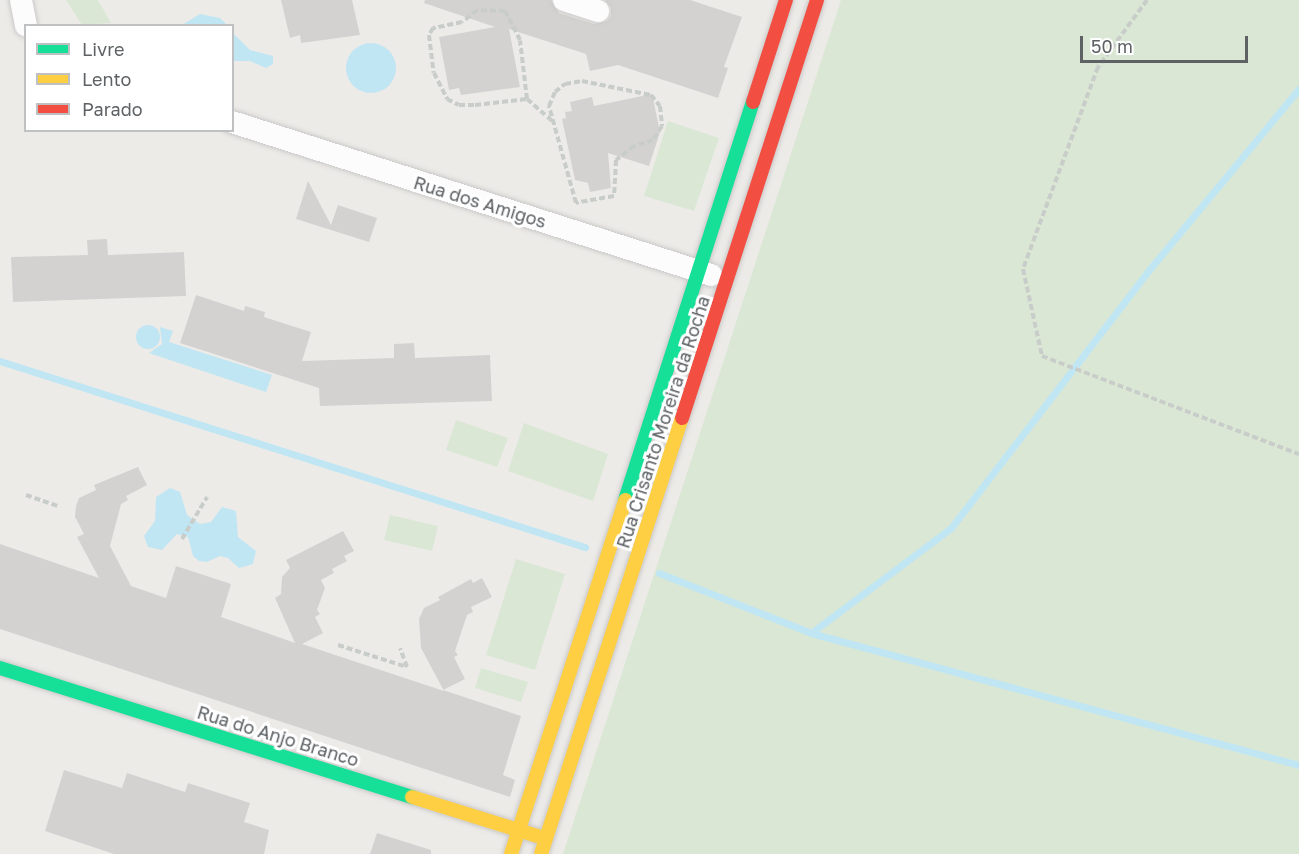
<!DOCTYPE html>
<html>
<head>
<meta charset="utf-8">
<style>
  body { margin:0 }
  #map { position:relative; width:1299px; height:854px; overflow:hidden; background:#edebe8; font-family:"Golos Text",sans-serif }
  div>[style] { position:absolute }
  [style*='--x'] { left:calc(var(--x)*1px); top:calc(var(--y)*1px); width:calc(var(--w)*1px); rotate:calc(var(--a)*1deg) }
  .green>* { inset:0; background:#dae7d5 }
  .water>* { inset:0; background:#c0e6f3 }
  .round { border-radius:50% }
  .stream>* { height:7px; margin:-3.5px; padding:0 3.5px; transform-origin:3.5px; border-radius:3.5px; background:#c0e6f3 }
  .building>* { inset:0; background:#d4d2d1 }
  .path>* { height:4px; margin-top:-2px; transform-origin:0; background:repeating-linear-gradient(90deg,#c8cdca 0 6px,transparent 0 9px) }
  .roads { filter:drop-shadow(0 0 2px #c9c9c8) drop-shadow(0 0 2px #c9c9c8) }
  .street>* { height:22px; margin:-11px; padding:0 11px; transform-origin:11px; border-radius:11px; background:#fcfcfc }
  .fast>* { height:14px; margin:-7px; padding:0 7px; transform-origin:7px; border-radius:7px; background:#16e098 }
  .slow>* { height:14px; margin:-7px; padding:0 7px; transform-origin:7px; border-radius:7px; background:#ffcf43 }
  .jam>* { height:14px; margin:-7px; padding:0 7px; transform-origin:7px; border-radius:7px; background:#f24e42 }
  span { translate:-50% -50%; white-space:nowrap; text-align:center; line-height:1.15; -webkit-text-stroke:6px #fff; paint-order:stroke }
  .street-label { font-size:18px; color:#5e6265 }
  .legend { position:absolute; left:24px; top:24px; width:210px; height:108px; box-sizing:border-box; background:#fff; border:2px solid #bfc0c1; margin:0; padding:8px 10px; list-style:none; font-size:18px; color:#5e6265 }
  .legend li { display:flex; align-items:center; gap:12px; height:30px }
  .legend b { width:30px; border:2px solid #bfc0c1 }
  .scale { position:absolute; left:1080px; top:36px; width:168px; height:27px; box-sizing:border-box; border:3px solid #5e6265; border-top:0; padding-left:8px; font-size:18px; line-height:21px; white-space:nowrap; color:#5e6265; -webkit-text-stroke:4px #fff; paint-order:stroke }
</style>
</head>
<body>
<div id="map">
  <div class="green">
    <div style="clip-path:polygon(66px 0,98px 0,111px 23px,82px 25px)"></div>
    <div style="clip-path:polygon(841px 0,1299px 0,1299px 854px,563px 854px)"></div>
    <div style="clip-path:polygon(668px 121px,719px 138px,694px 211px,644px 196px)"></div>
    <div style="clip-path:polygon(456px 420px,508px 438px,497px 467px,446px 450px)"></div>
    <div style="clip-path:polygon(524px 423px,608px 454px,593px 501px,508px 471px)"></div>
    <div style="clip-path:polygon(390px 515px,438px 526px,432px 551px,384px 540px)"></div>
    <div style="clip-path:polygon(516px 559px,565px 574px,535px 670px,486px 655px)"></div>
    <div style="clip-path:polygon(481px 668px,528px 682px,521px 702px,475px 688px)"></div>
  </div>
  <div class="water">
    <div style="clip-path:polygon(200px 14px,220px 18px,227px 25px,182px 25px)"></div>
    <div style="clip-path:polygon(233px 33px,250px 50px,273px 56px,273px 64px,266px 68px,250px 61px,233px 61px)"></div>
    <div class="round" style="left:346px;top:43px;width:50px;height:50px"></div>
    <div class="round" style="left:136px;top:325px;width:24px;height:24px"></div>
    <div style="clip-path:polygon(160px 327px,173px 331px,169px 342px,272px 375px,266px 392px,149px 353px,162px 344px)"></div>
    <div style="clip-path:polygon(170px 488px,180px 492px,187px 515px,200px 524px,211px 522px,222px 507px,236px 511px,238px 537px,256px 551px,253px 564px,239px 568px,228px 558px,220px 556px,207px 562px,199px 561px,193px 556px,188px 537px,177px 534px,162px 550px,148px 547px,144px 536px,155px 521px,156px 497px)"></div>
  </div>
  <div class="stream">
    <div style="--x:0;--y:361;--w:614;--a:17.64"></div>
    <div style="--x:659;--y:573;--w:163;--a:21.5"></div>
    <div style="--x:811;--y:633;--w:175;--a:-36.9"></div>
    <div style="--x:951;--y:528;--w:325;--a:-52.5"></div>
    <div style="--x:1149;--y:270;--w:235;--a:-50.4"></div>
    <div style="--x:811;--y:633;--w:506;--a:15.14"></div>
  </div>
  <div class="building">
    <div style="clip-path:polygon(281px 0,352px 0,360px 35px,301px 43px,300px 35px,290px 38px)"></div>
    <div style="clip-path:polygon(425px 0,551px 0,559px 13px,594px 24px,607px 21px,611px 16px,611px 8px,605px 0,690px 0,742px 17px,724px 67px,728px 68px,718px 98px,618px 65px,590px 71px,586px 54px,509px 29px,520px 87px,461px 95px,459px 88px,449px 90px,439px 37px,495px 27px,424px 3px)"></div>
    <div style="clip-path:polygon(652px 94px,660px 132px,649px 166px,608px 153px,611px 188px,590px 192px,588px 183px,575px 180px,562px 119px,566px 118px,565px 112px,572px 111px,570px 102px,592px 97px,594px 106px)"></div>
    <div style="clip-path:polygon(308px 181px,331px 225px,338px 205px,377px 218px,369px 242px,296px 219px)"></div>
    <div style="clip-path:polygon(107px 239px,108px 255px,184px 252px,186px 296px,13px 302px,11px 257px,88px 255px,87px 240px)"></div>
    <div style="clip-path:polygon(196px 295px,244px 311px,245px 306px,265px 312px,264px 317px,311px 332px,302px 361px,394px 358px,394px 344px,414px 343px,415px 358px,490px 355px,492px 401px,320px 406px,319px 388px,180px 343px)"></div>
    <div style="clip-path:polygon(138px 467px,147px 485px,126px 496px,128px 500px,121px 504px,110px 546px,131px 586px,166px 598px,176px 566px,231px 584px,221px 617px,295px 643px,275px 598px,281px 594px,282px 577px,290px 568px,286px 560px,343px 531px,354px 551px,344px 556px,347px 561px,332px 569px,334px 573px,321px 580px,325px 588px,317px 610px,320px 614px,315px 617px,323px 633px,302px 644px,444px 691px,421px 648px,419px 619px,424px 608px,440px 600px,438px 597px,471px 579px,473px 583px,482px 578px,492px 597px,471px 607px,473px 612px,467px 615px,455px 651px,458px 655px,454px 657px,465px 679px,443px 690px,521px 716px,503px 775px,515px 780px,510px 797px,0 629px,0 544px,99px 578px,77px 537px,84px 534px,75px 517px,76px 506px,79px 498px,96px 490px,94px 485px)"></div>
    <div style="clip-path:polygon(64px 770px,122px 788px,127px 773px,185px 792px,188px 783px,250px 803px,244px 822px,269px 830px,264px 854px,114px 854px,45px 831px)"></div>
    <div style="clip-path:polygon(377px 833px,431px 850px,431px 854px,370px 854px)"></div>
  </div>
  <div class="path">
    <div style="--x:1147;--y:0;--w:83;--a:126.2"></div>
    <div style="--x:1098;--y:67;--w:215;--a:110.4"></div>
    <div style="--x:1023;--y:269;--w:89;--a:77.7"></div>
    <div style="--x:1042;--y:356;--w:275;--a:20.9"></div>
    <div style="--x:582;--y:81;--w:70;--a:11.5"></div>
    <div style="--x:651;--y:95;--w:14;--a:51"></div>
    <div style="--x:660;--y:106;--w:20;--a:84"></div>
    <div style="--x:662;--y:126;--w:17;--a:123"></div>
    <div style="--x:653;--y:140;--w:20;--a:162"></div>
    <div style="--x:634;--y:146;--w:23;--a:142"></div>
    <div style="--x:616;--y:160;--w:36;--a:93"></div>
    <div style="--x:614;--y:196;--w:39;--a:170"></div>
    <div style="--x:576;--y:203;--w:101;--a:-105.6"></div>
    <div style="--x:549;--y:106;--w:15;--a:-67"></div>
    <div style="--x:555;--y:92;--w:13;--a:-39"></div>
    <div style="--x:565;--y:84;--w:17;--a:-10"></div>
    <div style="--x:527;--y:99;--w:59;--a:-96.8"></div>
    <div style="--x:520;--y:40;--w:33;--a:-117"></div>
    <div style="--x:505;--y:11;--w:28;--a:-178"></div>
    <div style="--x:477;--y:10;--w:19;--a:141"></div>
    <div style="--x:462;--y:22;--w:30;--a:168"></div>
    <div style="--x:433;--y:28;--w:8;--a:120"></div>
    <div style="--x:429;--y:35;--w:38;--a:83"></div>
    <div style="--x:434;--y:73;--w:29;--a:63"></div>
    <div style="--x:447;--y:99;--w:13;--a:27"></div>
    <div style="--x:459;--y:105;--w:16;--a:0"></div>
    <div style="--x:475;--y:105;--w:52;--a:-6.6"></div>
    <div style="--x:527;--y:99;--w:33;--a:41"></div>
    <div style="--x:26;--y:495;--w:34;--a:19"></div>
    <div style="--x:182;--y:539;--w:49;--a:-59.2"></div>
    <div style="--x:338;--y:645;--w:72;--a:17.7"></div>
    <div style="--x:407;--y:667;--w:20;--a:-110"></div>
  </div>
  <div class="roads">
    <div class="street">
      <div style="--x:21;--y:0;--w:26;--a:79"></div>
      <div style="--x:564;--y:0;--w:36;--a:18"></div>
      <div style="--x:232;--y:122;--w:503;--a:17.71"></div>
    </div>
    <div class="fast">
      <div style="--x:625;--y:500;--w:418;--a:-72.2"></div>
      <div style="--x:0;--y:668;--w:432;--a:17.4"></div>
    </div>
    <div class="slow">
      <div style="--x:412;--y:797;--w:131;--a:17.3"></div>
      <div style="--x:511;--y:854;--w:372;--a:-72.1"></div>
      <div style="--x:541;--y:854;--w:458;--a:-72.1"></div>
    </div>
    <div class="jam">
      <div style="--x:753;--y:102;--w:107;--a:-72.1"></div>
      <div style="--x:682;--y:418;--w:439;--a:-72.1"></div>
    </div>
  </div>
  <div class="street-label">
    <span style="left:480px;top:202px;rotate:17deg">Rua dos Amigos</span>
    <span style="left:663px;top:422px;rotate:-72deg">Rua Crisanto Moreira da Rocha</span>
    <span style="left:278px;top:736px;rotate:17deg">Rua do Anjo Branco</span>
  </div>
  <ul class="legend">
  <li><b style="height:8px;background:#16e098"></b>Livre</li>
  <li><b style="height:8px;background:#ffcf43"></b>Lento</li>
  <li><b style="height:8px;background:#f24e42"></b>Parado</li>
  </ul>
  <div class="scale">50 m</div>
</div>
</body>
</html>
